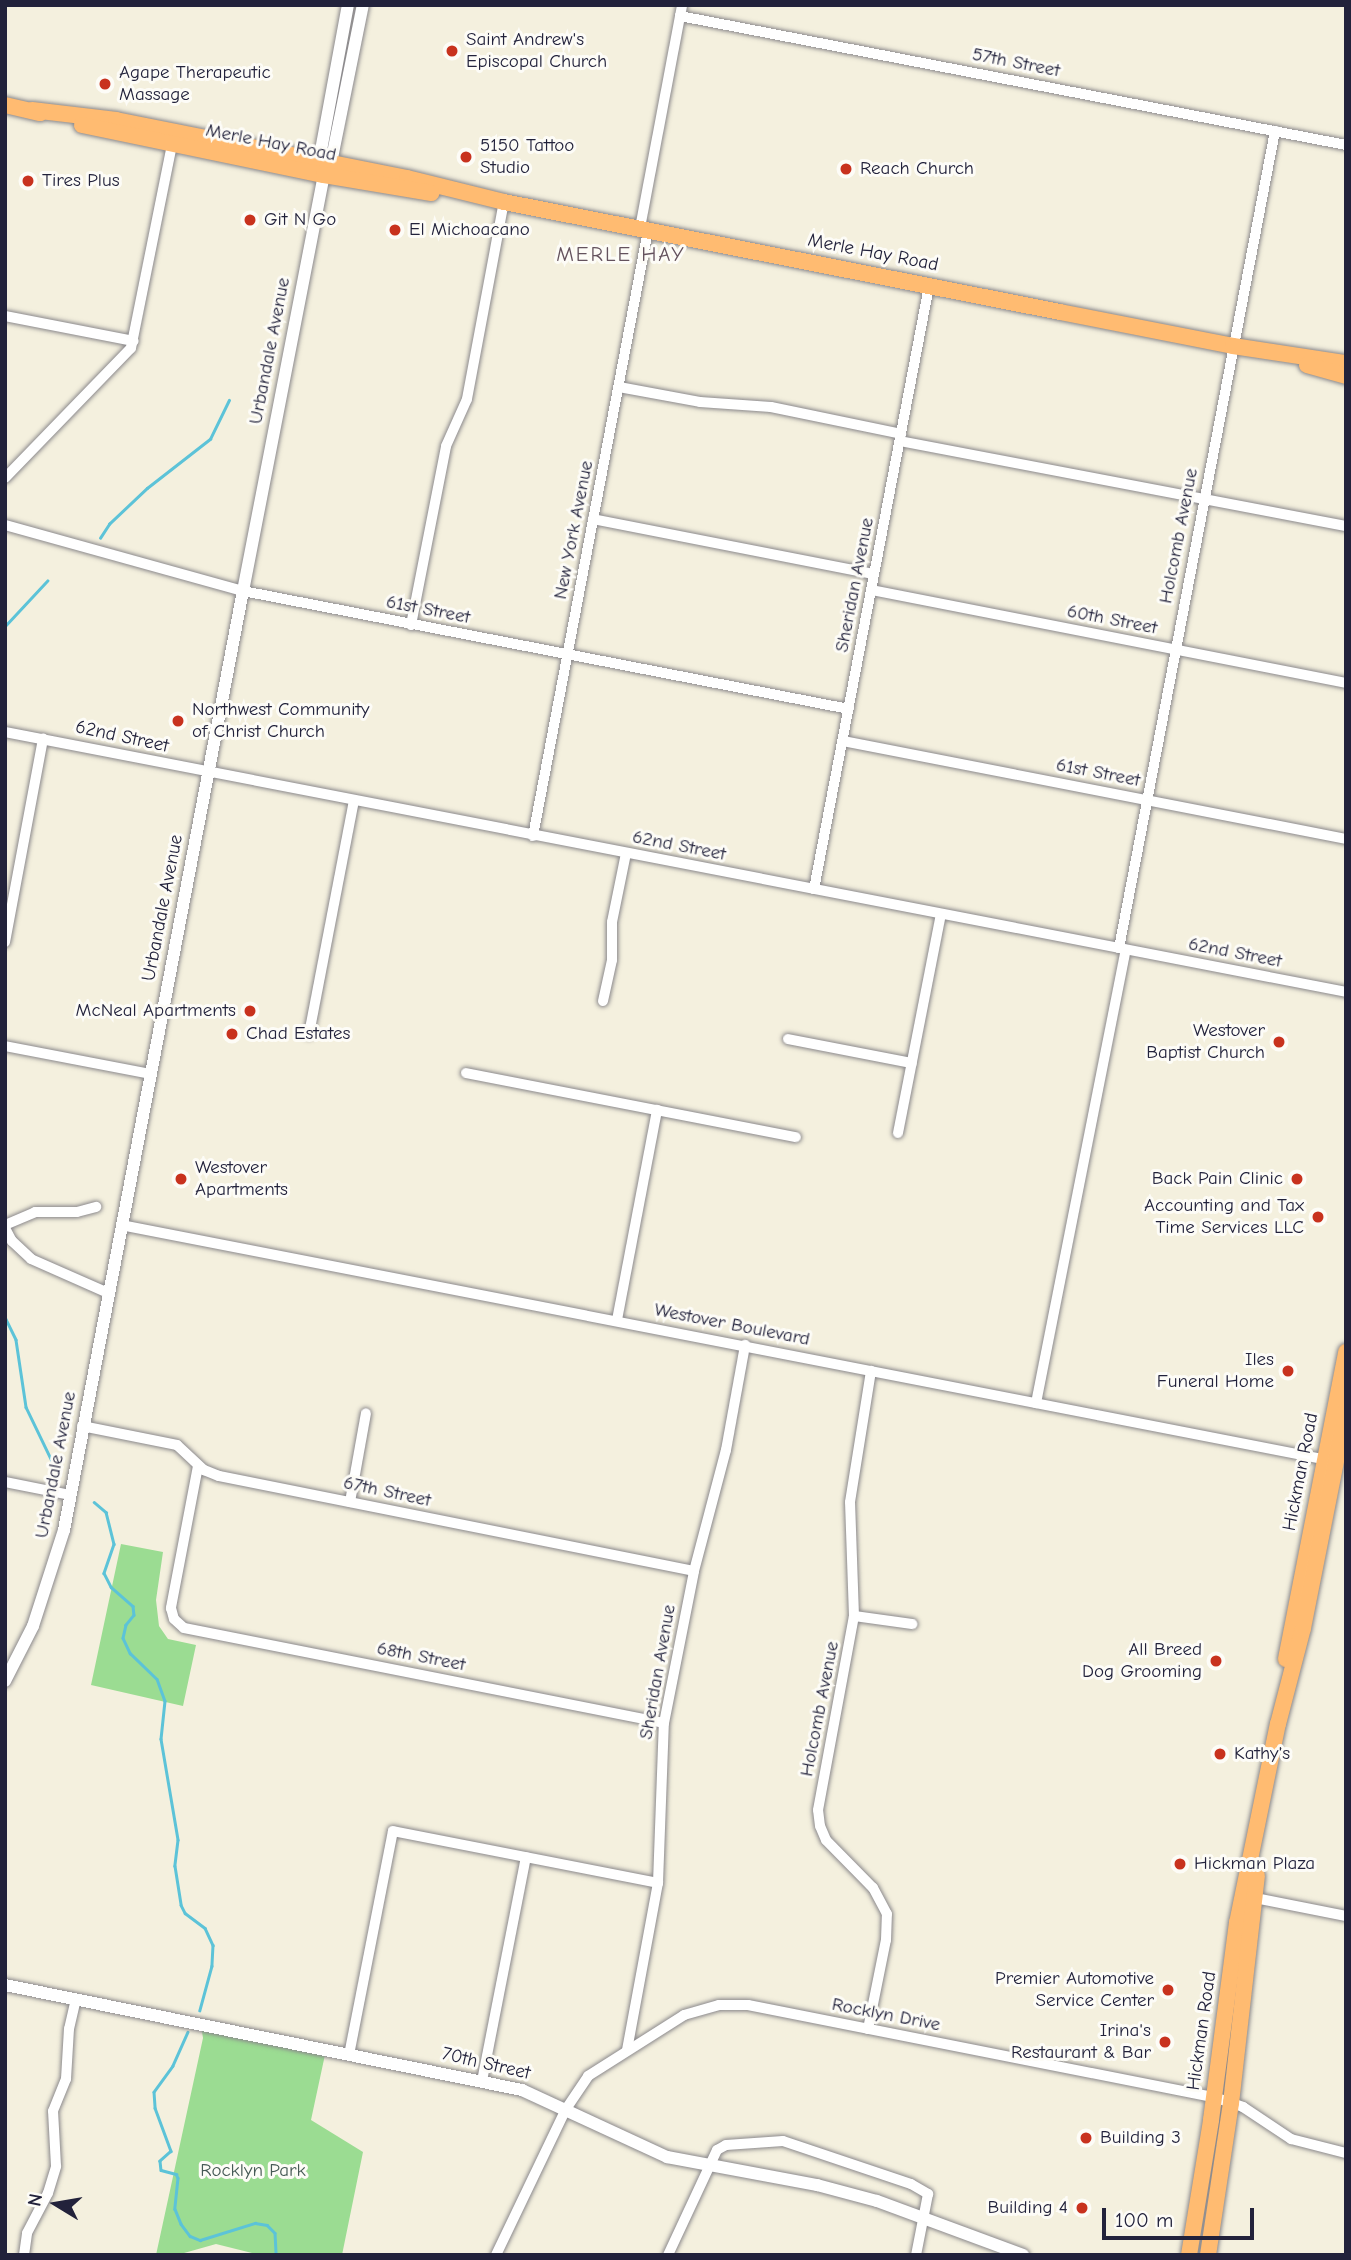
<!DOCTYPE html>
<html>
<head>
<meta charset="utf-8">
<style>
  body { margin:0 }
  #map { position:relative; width:1351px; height:2260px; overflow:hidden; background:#f4f0de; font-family:"Comic Neue",sans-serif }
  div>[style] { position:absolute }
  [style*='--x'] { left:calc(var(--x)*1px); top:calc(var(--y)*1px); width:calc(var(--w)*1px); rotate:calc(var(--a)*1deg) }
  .green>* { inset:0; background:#9bdc92 }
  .stream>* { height:2.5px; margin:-1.25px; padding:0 1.25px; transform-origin:1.25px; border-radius:1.25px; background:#5cc3d8 }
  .roads { filter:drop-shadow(0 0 2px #8b898c) drop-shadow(0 0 2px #8b898c) }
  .minor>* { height:10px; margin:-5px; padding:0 5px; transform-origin:5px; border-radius:5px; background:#fff }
  .tertiary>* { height:12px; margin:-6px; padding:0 6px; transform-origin:6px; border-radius:6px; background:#fff }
  .primary>* { height:16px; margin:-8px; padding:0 8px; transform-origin:8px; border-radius:8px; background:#ffbb71 }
  .dots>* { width:19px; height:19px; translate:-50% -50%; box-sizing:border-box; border:4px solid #fdfcf7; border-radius:50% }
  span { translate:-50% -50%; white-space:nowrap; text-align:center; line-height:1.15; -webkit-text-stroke:6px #fdfcf7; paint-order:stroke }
  .poi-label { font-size:19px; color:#22223b }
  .left { translate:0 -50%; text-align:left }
  .right { translate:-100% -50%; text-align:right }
  .street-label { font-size:19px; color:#22223b }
  .park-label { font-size:19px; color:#465a55 }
  .neighbourhood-label { font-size:21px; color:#64525d; letter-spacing:2px }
  .frame { position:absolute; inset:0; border:7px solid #22223b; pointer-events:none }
  .north { position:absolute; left:21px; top:2169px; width:70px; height:70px; -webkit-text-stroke:5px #fdfcf7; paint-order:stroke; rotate:281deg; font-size:19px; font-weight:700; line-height:28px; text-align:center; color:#22223b }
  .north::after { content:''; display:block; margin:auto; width:24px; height:32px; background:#22223b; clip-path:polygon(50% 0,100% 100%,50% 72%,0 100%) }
  .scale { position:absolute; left:1102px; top:2208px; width:152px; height:32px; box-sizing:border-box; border:4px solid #22223b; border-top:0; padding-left:9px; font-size:21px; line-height:24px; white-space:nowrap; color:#22223b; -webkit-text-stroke:5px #fdfcf7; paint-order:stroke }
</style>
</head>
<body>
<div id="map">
  <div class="green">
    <div style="clip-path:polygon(121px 1544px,163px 1552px,156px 1600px,159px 1626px,168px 1639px,196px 1645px,183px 1706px,91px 1685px)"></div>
    <div style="clip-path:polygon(201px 2025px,326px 2050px,311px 2120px,363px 2152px,342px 2255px,260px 2255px,216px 2244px,177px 2255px,156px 2255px,203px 2038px)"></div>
  </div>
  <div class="stream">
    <div style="--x:100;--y:538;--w:17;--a:-57"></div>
    <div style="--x:109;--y:524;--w:52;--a:-43.5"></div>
    <div style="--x:147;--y:488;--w:80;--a:-37.9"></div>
    <div style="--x:210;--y:439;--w:43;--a:-64"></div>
    <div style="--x:5;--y:626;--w:62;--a:-47"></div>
    <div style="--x:5;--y:1317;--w:25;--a:64"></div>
    <div style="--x:16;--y:1340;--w:68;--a:81.5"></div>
    <div style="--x:26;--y:1407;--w:62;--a:64.3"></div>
    <div style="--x:94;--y:1502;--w:16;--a:40"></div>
    <div style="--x:106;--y:1512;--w:33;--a:76"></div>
    <div style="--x:114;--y:1544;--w:31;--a:109"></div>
    <div style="--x:104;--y:1573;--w:16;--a:63"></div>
    <div style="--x:111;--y:1587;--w:29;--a:41"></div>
    <div style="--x:133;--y:1606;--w:9;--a:84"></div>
    <div style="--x:134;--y:1615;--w:13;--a:129"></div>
    <div style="--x:126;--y:1625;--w:13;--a:103"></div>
    <div style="--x:123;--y:1638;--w:17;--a:65"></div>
    <div style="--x:130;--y:1653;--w:37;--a:44"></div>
    <div style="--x:157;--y:1679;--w:23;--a:70"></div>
    <div style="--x:165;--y:1701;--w:38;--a:96"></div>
    <div style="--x:161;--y:1739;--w:102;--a:80.4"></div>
    <div style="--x:178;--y:1840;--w:26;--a:97"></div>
    <div style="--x:175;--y:1866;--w:39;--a:81"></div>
    <div style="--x:181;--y:1905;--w:9;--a:63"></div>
    <div style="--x:185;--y:1913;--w:25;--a:37"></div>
    <div style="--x:205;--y:1928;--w:19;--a:65"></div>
    <div style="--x:213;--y:1945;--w:21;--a:93"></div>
    <div style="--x:212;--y:1966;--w:46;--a:105.3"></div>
    <div style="--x:188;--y:2032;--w:37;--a:114"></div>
    <div style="--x:173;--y:2066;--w:32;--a:126"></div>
    <div style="--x:154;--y:2092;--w:16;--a:86"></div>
    <div style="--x:155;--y:2108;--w:46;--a:69.6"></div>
    <div style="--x:171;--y:2151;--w:15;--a:138"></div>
    <div style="--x:160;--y:2161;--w:9;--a:84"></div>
    <div style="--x:161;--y:2170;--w:16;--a:15"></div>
    <div style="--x:176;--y:2174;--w:4;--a:63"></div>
    <div style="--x:178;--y:2178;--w:31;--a:96"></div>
    <div style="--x:175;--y:2209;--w:16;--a:68"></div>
    <div style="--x:181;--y:2224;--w:15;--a:53"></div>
    <div style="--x:190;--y:2236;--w:11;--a:22"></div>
    <div style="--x:200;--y:2240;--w:58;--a:-17.2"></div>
    <div style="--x:255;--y:2223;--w:12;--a:9"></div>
    <div style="--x:267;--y:2225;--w:11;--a:45"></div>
    <div style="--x:275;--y:2233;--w:22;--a:87"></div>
  </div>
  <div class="roads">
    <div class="minor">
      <div style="--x:680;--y:16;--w:678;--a:10.96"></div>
      <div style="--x:640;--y:228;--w:227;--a:-79.3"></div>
      <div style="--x:5;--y:316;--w:131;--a:11"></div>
      <div style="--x:619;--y:387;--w:82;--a:10.5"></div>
      <div style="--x:700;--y:402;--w:71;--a:4"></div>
      <div style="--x:771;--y:407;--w:133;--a:11.7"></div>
      <div style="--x:900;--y:441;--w:454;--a:10.8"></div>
      <div style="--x:5;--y:478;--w:181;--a:-45.9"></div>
      <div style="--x:131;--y:348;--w:213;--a:-78.6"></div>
      <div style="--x:593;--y:519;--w:286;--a:11.1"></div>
      <div style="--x:5;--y:525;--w:247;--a:15.5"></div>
      <div style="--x:243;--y:591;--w:617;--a:11.02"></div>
      <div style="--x:872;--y:590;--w:483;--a:11.1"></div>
      <div style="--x:411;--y:625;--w:182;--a:-78.9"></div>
      <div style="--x:446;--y:446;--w:51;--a:-65.9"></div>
      <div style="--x:467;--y:399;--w:200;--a:-79.4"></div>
      <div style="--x:5;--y:732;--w:1366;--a:10.97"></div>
      <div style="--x:843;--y:741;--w:512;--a:11.02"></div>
      <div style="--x:533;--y:836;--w:617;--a:-79.25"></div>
      <div style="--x:814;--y:889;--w:614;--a:-79.2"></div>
      <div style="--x:5;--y:942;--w:207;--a:-79.4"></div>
      <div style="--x:1119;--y:948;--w:832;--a:-79.19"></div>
      <div style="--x:603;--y:1001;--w:42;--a:-77.6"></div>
      <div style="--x:612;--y:960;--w:38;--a:-90"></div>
      <div style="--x:612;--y:922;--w:70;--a:-78.5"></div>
      <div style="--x:309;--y:1034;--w:238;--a:-79.1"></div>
      <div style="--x:788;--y:1039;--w:126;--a:11"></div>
      <div style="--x:5;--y:1046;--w:148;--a:10.9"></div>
      <div style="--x:466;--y:1073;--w:336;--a:11"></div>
      <div style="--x:898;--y:1133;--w:223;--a:-78.9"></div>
      <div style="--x:5;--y:1225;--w:33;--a:-23"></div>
      <div style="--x:35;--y:1212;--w:42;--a:0"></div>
      <div style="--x:77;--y:1212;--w:20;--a:-15"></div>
      <div style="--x:121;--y:1225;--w:1230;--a:11.02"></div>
      <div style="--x:5;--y:1228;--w:15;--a:62"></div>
      <div style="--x:12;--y:1241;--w:26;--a:43"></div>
      <div style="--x:31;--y:1259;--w:84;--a:23.8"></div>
      <div style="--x:617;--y:1320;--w:214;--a:-79.2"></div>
      <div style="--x:1036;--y:1403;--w:462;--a:-78.8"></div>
      <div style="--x:82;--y:1426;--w:97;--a:11.3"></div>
      <div style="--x:177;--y:1445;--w:37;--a:43"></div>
      <div style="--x:204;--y:1470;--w:16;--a:22"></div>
      <div style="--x:219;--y:1476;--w:484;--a:11.3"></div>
      <div style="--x:198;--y:1466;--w:145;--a:100.8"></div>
      <div style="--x:171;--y:1608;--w:11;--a:75"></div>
      <div style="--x:174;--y:1619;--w:13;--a:42"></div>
      <div style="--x:184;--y:1628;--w:489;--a:11.2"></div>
      <div style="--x:5;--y:1482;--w:66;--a:11.3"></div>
      <div style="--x:350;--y:1502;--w:90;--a:-79.8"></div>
      <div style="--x:854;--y:1616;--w:59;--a:7.9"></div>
      <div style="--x:1250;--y:1897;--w:98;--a:11.2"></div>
      <div style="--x:868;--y:2029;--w:91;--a:-78.6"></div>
      <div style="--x:886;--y:1940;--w:26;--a:-88"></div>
      <div style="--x:887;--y:1914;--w:30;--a:-118"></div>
      <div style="--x:873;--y:1888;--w:67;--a:-134.4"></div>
      <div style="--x:826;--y:1840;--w:15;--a:-113"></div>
      <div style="--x:820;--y:1826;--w:16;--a:-97"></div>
      <div style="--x:818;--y:1810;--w:197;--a:-79.5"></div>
      <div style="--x:854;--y:1616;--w:114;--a:-92"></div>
      <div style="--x:850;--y:1502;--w:133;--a:-80.9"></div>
      <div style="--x:627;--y:2050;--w:170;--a:-79.5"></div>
      <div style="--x:658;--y:1883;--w:160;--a:-87.9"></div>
      <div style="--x:664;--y:1723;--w:155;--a:-78.8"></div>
      <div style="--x:694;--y:1571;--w:125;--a:-75.2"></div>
      <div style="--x:726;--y:1450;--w:107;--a:-79.7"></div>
      <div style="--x:349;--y:2055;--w:228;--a:-78.9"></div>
      <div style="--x:393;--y:1831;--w:270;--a:11.1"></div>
      <div style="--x:482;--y:2081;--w:228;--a:-78.9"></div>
      <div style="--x:24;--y:2255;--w:22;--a:-82"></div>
      <div style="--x:27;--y:2233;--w:45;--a:-62.3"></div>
      <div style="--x:48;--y:2193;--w:28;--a:-73"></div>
      <div style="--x:56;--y:2166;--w:55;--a:-93.1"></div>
      <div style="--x:53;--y:2111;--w:35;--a:-68"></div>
      <div style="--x:66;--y:2079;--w:50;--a:-86.6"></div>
      <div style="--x:69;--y:2029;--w:31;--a:-77"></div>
      <div style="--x:496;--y:2255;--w:162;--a:-64.4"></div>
      <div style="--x:566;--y:2109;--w:40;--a:-56"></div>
      <div style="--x:588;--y:2076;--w:114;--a:-32.4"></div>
      <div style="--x:684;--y:2015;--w:36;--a:-16"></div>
      <div style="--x:719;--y:2005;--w:29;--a:0"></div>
      <div style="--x:748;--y:2005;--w:475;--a:11.2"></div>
      <div style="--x:1214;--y:2097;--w:31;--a:19"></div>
      <div style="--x:1243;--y:2107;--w:58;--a:33.7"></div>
      <div style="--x:1291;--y:2139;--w:57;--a:14.3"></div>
      <div style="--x:668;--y:2255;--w:116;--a:-65"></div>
      <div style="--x:717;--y:2150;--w:10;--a:-29"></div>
      <div style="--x:726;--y:2145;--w:57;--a:-4"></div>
      <div style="--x:783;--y:2141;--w:135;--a:18.6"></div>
      <div style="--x:911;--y:2184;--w:20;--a:30"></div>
      <div style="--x:928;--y:2194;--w:62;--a:101.1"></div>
    </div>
    <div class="tertiary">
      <div style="--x:321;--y:168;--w:7;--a:-106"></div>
      <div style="--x:319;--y:161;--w:159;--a:-79.5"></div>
      <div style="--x:5;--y:1681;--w:62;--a:-63"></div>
      <div style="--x:33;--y:1626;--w:101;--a:-72.1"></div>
      <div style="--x:64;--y:1530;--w:956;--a:-79.21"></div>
      <div style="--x:243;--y:591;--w:424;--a:-79"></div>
      <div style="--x:324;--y:175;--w:14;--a:-60"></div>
      <div style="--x:331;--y:163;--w:161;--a:-78.6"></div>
      <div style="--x:5;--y:1985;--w:528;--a:11.48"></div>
      <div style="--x:522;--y:2090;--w:160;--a:24.8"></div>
      <div style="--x:667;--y:2157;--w:153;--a:10.6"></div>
      <div style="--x:817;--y:2185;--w:62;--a:14.9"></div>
      <div style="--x:877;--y:2201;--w:156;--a:20.3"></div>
    </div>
    <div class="primary">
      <div style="--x:5;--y:105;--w:36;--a:13"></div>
      <div style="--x:32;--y:110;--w:85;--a:6.8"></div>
      <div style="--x:116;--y:120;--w:297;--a:11.3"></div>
      <div style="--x:407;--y:178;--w:100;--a:13.9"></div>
      <div style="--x:504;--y:202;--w:567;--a:11.19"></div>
      <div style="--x:1060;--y:312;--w:176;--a:11.1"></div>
      <div style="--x:1233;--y:346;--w:114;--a:8.6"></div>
      <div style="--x:82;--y:125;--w:247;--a:11.7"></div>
      <div style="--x:324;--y:175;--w:109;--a:9.5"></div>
      <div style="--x:1307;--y:365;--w:41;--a:15.8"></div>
      <div style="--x:1286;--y:1659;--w:313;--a:-78.9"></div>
      <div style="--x:1189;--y:2255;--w:137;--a:-80.7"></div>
      <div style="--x:1211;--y:2120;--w:199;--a:-82.5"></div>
      <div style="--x:1237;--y:1923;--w:203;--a:-78.4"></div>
      <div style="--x:1278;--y:1724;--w:99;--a:-75.4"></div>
      <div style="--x:1303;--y:1628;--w:221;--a:-78.8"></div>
      <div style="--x:1208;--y:2255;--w:154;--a:-81.4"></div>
      <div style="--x:1231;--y:2103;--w:229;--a:-83.5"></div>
    </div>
  </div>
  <div class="dots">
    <div style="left:452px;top:51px;background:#c8321e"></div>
    <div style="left:105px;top:84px;background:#c8321e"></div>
    <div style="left:466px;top:157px;background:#c8321e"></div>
    <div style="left:846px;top:169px;background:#c8321e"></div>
    <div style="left:28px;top:181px;background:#c8321e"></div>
    <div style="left:250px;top:220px;background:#c8321e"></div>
    <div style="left:395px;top:230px;background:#c8321e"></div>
    <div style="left:178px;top:721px;background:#c8321e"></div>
    <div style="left:250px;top:1011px;background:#c8321e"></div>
    <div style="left:232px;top:1034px;background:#c8321e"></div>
    <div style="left:1279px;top:1042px;background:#c8321e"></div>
    <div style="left:181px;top:1179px;background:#c8321e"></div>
    <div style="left:1297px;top:1179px;background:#c8321e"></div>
    <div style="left:1318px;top:1217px;background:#c8321e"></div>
    <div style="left:1288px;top:1371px;background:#c8321e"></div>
    <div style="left:1216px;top:1661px;background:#c8321e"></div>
    <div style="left:1220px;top:1754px;background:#c8321e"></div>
    <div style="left:1180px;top:1864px;background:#c8321e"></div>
    <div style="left:1168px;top:1990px;background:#c8321e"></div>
    <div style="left:1165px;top:2042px;background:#c8321e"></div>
    <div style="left:1086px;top:2138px;background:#c8321e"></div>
    <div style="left:1082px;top:2208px;background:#c8321e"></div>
  </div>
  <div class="poi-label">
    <span class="left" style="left:466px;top:51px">Saint Andrew's<br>Episcopal Church</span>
    <span class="left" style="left:119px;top:84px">Agape Therapeutic<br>Massage</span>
    <span class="left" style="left:480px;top:157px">5150 Tattoo<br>Studio</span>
    <span class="left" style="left:860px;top:169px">Reach Church</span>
    <span class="left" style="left:42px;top:181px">Tires Plus</span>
    <span class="left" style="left:264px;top:220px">Git N Go</span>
    <span class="left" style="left:409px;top:230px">El Michoacano</span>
    <span class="left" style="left:192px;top:721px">Northwest Community<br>of Christ Church</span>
    <span class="right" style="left:236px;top:1011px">McNeal Apartments</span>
    <span class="right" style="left:1265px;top:1042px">Westover<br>Baptist Church</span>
    <span class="left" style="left:246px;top:1034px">Chad Estates</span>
    <span class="left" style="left:195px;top:1179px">Westover<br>Apartments</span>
    <span class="right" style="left:1283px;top:1179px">Back Pain Clinic</span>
    <span class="right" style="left:1304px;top:1217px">Accounting and Tax<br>Time Services LLC</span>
    <span class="right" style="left:1274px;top:1371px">Iles<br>Funeral Home</span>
    <span class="right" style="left:1202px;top:1661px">All Breed<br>Dog Grooming</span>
    <span class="left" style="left:1234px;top:1754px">Kathy's</span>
    <span class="left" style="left:1194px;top:1864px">Hickman Plaza</span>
    <span class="right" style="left:1154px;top:1990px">Premier Automotive<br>Service Center</span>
    <span class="right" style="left:1151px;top:2042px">Irina's<br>Restaurant &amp; Bar</span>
    <span class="left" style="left:1100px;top:2138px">Building 3</span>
    <span class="right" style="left:1068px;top:2208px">Building 4</span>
  </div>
  <div class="street-label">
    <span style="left:1016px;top:63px;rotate:11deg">57th Street</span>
    <span style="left:271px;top:143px;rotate:11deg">Merle Hay Road</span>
    <span style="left:873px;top:253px;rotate:11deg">Merle Hay Road</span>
    <span style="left:270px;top:351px;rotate:-79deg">Urbandale Avenue</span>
    <span style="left:574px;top:530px;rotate:-79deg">New York Avenue</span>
    <span style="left:1179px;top:536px;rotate:-79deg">Holcomb Avenue</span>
    <span style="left:855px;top:585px;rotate:-79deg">Sheridan Avenue</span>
    <span style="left:428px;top:610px;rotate:11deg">61st Street</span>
    <span style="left:1112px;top:620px;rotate:11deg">60th Street</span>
    <span style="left:122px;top:737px;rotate:12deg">62nd Street</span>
    <span style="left:1098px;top:773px;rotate:11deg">61st Street</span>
    <span style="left:679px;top:846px;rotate:11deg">62nd Street</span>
    <span style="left:163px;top:908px;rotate:-79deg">Urbandale Avenue</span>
    <span style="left:1235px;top:953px;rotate:11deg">62nd Street</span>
    <span style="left:732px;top:1325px;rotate:11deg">Westover Boulevard</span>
    <span style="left:56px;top:1465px;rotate:-79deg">Urbandale Avenue</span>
    <span style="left:1301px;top:1472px;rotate:-79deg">Hickman Road</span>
    <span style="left:387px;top:1492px;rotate:12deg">67th Street</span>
    <span style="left:421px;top:1657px;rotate:11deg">68th Street</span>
    <span style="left:658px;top:1672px;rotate:-80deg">Sheridan Avenue</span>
    <span style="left:820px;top:1709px;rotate:-79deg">Holcomb Avenue</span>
    <span style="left:886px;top:2015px;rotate:11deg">Rocklyn Drive</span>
    <span style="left:1202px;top:2031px;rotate:-82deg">Hickman Road</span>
    <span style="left:486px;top:2064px;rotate:13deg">70th Street</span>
  </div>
  <div class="park-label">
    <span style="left:253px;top:2171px">Rocklyn Park</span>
  </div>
  <div class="neighbourhood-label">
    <span style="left:621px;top:254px">MERLE HAY</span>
  </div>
  <div class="frame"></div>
  <div class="north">N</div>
  <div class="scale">100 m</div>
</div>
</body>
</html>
